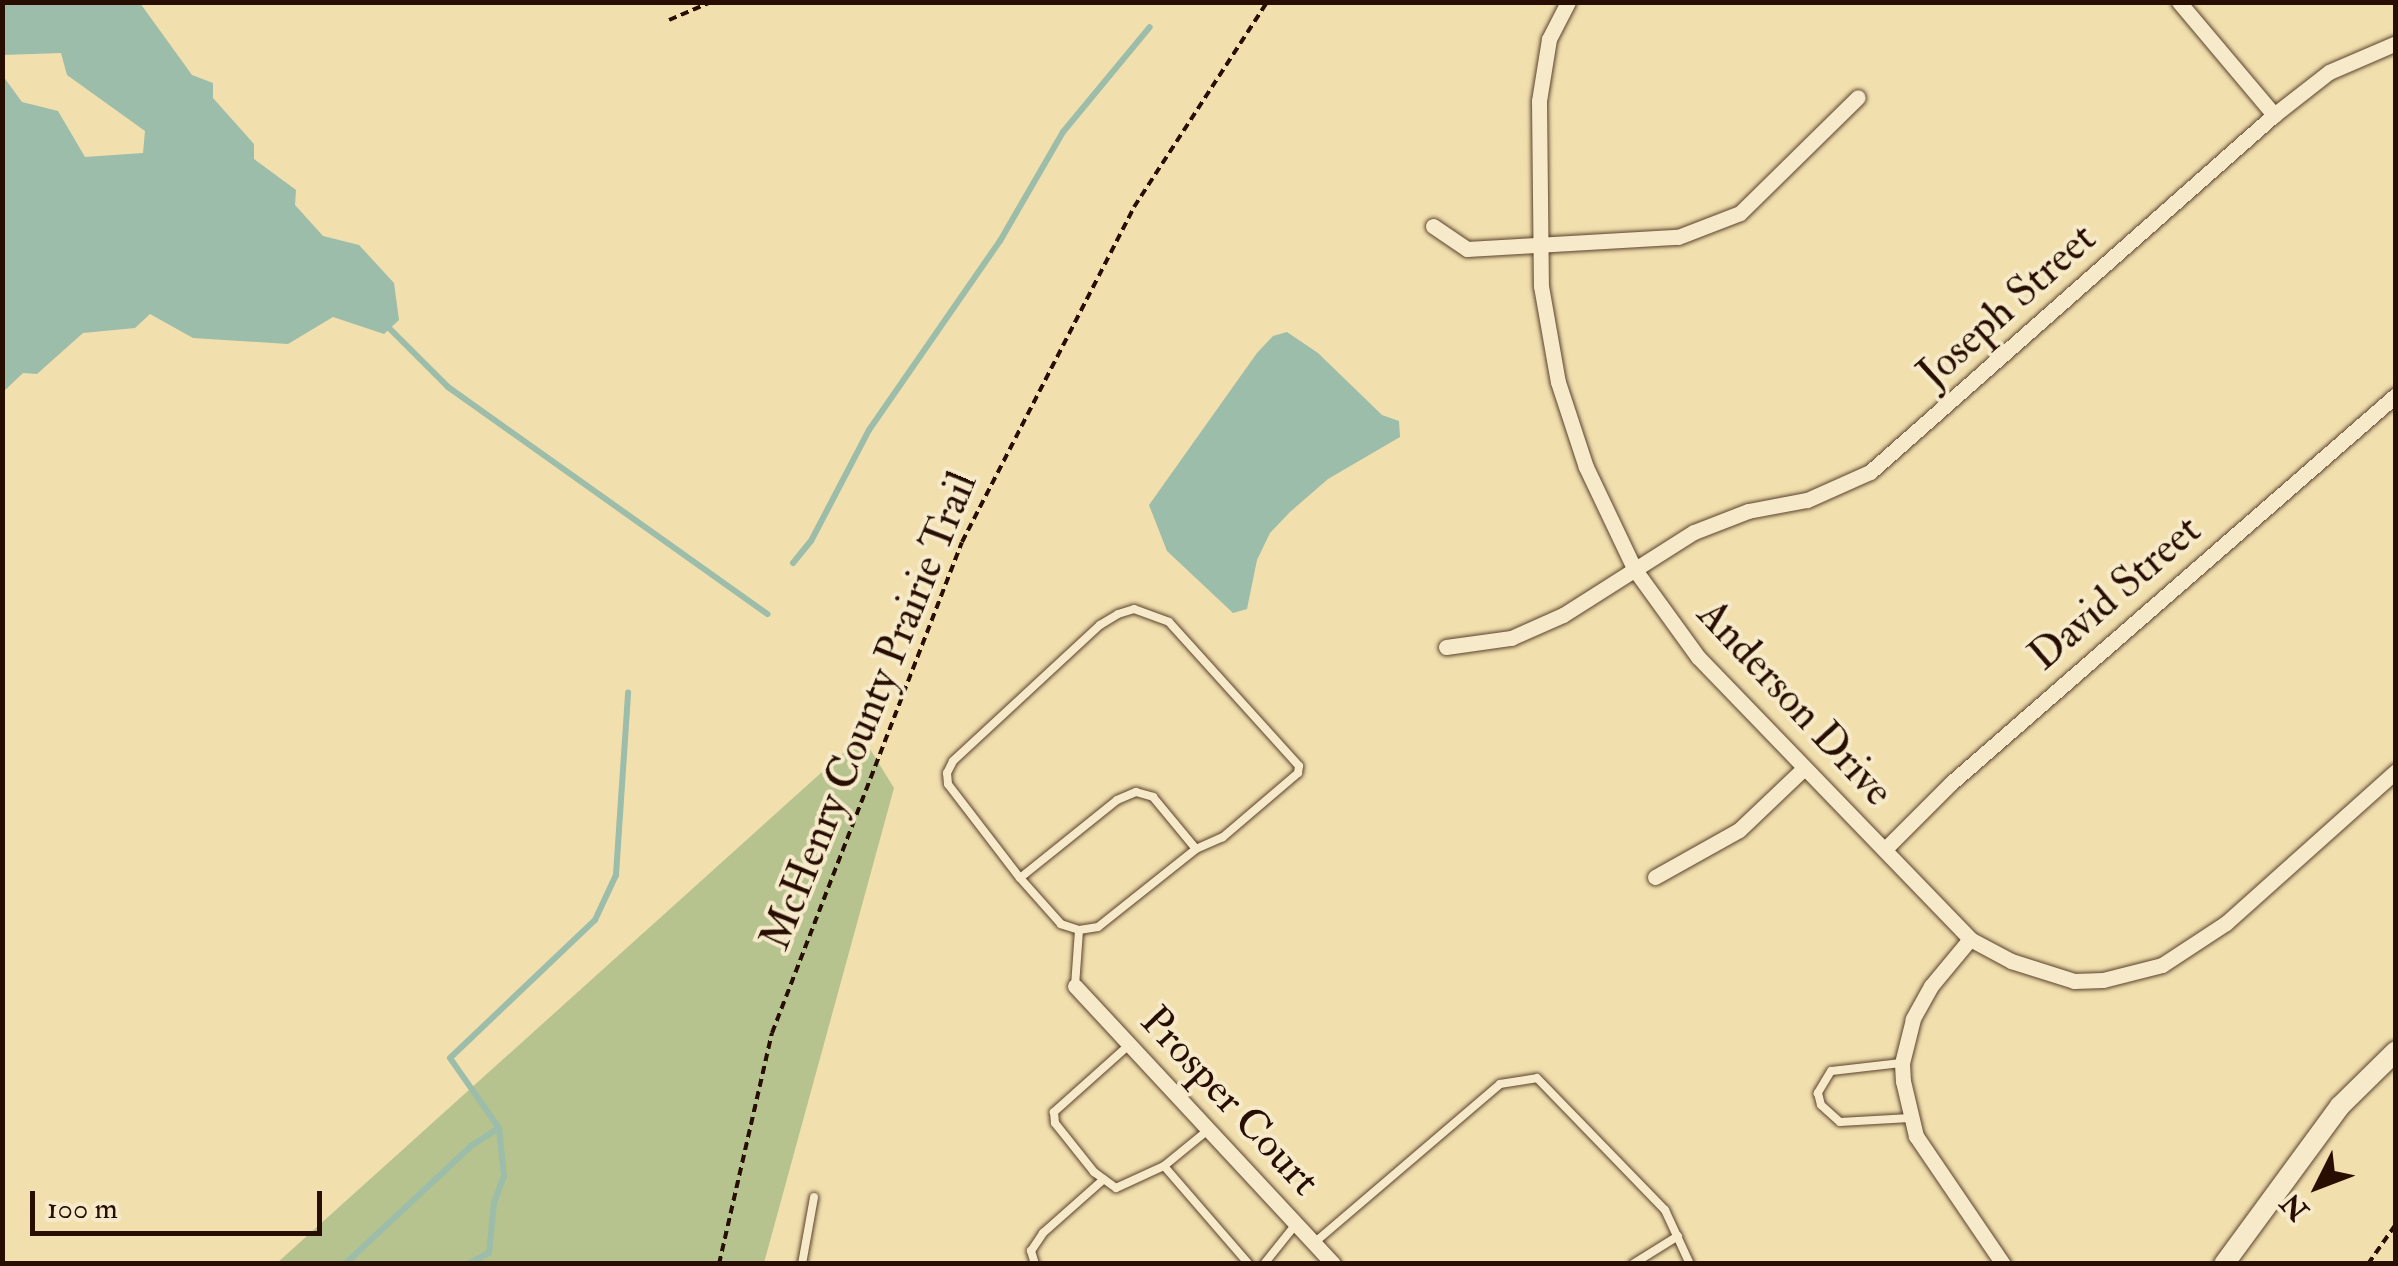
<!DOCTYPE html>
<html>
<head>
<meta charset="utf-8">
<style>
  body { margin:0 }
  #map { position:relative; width:2398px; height:1266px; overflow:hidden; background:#f1dfae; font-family:"IM FELL Double Pica",serif }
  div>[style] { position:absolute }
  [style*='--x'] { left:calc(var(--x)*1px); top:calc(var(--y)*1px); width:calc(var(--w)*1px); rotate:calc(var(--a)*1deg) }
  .green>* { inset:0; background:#b6c38e }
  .water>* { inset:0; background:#9bbda9 }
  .stream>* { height:6px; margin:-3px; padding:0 3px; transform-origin:3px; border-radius:3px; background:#9bbda9 }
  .path>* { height:4px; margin-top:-2px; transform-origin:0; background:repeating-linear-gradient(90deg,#270e00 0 8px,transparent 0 13px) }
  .roads { filter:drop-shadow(0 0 2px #5a422c) drop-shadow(0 0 2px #5a422c) }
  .lane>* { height:8px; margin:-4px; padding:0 4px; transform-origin:4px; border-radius:4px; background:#f6eaca }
  .street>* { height:15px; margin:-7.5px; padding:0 7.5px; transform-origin:7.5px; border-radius:7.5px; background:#f6eaca }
  .secondary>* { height:20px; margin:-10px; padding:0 10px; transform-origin:10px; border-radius:10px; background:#f6eaca }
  span { translate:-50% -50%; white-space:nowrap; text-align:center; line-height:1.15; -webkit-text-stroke:8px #f6eaca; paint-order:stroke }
  .street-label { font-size:42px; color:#270e00 }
  .frame { position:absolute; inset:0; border:5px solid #270e00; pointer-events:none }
  .north { position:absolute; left:2268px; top:1136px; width:100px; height:100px; -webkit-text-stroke:8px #f6eaca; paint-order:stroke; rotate:228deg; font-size:28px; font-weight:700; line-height:40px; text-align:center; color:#270e00 }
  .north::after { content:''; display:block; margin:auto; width:35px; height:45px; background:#270e00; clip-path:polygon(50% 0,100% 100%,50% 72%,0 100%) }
  .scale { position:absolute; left:30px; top:1191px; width:292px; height:45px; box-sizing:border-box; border:5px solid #270e00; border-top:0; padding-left:12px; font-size:30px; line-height:35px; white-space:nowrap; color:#270e00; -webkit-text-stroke:8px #f6eaca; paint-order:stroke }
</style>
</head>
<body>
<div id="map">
  <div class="green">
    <div style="clip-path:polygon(862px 736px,894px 788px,764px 1263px,277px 1263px)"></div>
  </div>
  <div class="water">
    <div style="clip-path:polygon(3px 2px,140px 3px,192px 75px,213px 83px,213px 98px,254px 144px,254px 159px,296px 190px,295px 205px,323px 236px,359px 245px,394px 283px,399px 320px,384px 334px,333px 317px,288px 344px,193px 338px,150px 314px,135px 328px,83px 333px,37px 374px,23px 373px,3px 392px,3px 76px,22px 102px,58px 111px,85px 157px,143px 153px,145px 131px,67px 75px,61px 53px,3px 55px)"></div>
    <div style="clip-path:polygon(1287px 332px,1318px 353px,1382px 415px,1399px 421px,1400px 437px,1328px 479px,1290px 512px,1270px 533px,1257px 560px,1247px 609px,1233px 613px,1167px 551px,1149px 505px,1257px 353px,1273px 336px)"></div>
  </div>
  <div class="stream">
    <div style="--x:390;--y:329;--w:82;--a:45"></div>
    <div style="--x:448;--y:387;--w:392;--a:35.4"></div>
    <div style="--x:793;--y:563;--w:28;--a:-51"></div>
    <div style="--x:811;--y:541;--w:125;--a:-62.4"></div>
    <div style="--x:869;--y:430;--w:230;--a:-55.3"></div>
    <div style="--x:1000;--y:241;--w:126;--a:-60"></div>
    <div style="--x:1063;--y:132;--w:136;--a:-50.4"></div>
    <div style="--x:345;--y:1264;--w:173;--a:-43.1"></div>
    <div style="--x:471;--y:1146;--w:33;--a:-33"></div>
    <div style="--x:468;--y:1264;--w:24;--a:-28"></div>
    <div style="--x:489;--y:1253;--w:50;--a:-84.3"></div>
    <div style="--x:494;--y:1203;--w:29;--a:-70"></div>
    <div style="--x:504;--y:1176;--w:48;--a:-95.9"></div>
    <div style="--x:499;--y:1128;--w:85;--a:-125"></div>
    <div style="--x:450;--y:1058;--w:200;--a:-43.6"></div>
    <div style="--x:595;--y:920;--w:50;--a:-65"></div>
    <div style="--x:616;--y:875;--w:183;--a:-86.2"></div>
  </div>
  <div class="path">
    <div style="--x:669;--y:20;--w:46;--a:-23.2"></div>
    <div style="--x:719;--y:1264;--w:237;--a:-77.1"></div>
    <div style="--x:772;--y:1033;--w:526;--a:-68.85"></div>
    <div style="--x:962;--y:542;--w:377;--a:-62.8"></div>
    <div style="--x:1134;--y:207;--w:244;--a:-57"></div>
    <div style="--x:2368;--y:1264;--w:49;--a:-55"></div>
  </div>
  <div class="roads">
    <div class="lane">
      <div style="--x:1020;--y:878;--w:124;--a:-38.8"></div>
      <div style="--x:1117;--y:800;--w:21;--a:-23"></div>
      <div style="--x:1136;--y:792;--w:18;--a:16"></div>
      <div style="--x:1153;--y:797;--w:67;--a:50.4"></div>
      <div style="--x:1196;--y:849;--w:125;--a:141.5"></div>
      <div style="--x:1098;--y:927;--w:19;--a:171"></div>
      <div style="--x:1075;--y:986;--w:56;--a:-85.9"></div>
      <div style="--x:1079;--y:930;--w:19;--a:-162"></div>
      <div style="--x:1061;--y:924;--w:62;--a:-131.7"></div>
      <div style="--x:1020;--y:878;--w:118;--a:-127.5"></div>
      <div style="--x:948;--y:784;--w:11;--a:-95"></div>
      <div style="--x:947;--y:773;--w:13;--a:-63"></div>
      <div style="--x:953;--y:761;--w:200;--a:-42.8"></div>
      <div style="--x:1100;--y:625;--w:21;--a:-31"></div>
      <div style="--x:1118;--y:614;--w:17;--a:-17"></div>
      <div style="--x:1134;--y:609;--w:37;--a:20"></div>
      <div style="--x:1169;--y:622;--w:194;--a:47.9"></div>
      <div style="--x:1299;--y:766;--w:7;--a:98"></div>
      <div style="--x:1298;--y:773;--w:99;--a:139.5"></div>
      <div style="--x:1223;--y:837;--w:30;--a:156"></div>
      <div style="--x:1129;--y:1045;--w:101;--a:138.2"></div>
      <div style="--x:1054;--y:1112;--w:11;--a:85"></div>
      <div style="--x:1055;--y:1123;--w:63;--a:51.5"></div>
      <div style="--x:1094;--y:1172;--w:27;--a:36"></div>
      <div style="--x:1116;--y:1188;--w:53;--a:-24.6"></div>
      <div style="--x:1901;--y:1063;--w:70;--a:173.5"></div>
      <div style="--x:1831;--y:1071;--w:26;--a:121"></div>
      <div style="--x:1818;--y:1093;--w:12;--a:76"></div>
      <div style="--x:1821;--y:1105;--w:25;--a:42"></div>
      <div style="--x:1840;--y:1122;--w:70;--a:-3.3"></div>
      <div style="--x:1208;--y:1130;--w:57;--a:140.7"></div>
      <div style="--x:1164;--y:1166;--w:130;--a:49.1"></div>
      <div style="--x:1314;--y:1243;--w:245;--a:-40.5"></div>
      <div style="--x:1500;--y:1084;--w:37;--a:-9"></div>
      <div style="--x:1537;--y:1078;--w:184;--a:45.9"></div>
      <div style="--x:1665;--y:1210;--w:60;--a:65.2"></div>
      <div style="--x:802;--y:1264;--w:68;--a:-79.8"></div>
      <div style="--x:1035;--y:1264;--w:14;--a:-107"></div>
      <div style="--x:1031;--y:1251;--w:22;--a:-56"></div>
      <div style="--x:1043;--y:1233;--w:81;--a:-41.5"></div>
      <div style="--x:1264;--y:1264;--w:51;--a:-51.3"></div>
      <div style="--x:1633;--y:1264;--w:53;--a:-31.9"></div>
    </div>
    <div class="street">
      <div style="--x:1568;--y:2;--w:42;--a:117.2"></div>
      <div style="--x:1549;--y:39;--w:63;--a:99.2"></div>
      <div style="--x:1539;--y:101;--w:185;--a:89.4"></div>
      <div style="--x:1541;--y:286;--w:97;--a:80"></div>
      <div style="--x:1558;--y:382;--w:89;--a:71.8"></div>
      <div style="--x:1586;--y:467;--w:114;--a:64.6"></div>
      <div style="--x:1635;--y:570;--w:107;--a:54.1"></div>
      <div style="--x:1698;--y:657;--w:392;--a:46"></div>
      <div style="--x:1970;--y:939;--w:47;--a:28.2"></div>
      <div style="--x:2011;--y:961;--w:66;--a:17.6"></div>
      <div style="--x:2074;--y:981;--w:29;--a:-2"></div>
      <div style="--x:2103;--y:980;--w:61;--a:-14.3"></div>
      <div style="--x:2162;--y:965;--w:77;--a:-33.3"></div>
      <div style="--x:2226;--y:923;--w:228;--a:-41.8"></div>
      <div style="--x:2179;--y:2;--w:148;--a:49.9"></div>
      <div style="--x:1433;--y:226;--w:41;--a:34.1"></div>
      <div style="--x:1467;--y:249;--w:211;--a:-3.3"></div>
      <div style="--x:1678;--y:237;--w:66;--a:-21.2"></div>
      <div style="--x:1740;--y:213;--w:165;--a:-44.5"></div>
      <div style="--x:1446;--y:647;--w:66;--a:-7.9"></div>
      <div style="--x:1511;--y:638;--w:57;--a:-23.9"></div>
      <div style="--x:1563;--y:615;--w:155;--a:-32.4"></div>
      <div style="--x:1694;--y:532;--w:58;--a:-21.3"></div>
      <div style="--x:1748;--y:511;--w:60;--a:-10.6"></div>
      <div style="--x:1807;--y:500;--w:69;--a:-24"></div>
      <div style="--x:1870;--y:472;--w:539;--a:-41.47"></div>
      <div style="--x:2274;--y:115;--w:70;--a:-38"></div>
      <div style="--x:2329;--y:72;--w:73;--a:-23.4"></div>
      <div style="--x:1885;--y:849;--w:93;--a:-45"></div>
      <div style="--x:1951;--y:783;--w:590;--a:-41.09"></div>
      <div style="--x:1655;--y:877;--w:96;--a:-29.2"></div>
      <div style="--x:1739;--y:830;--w:88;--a:-43.6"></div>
      <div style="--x:1970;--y:939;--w:61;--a:129.7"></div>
      <div style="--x:1931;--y:986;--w:38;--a:119"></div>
      <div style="--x:1913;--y:1019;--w:45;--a:104"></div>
      <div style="--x:1902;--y:1063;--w:18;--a:87"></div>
      <div style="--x:1903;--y:1081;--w:57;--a:76.7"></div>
      <div style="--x:1916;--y:1136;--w:155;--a:55.8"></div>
      <div style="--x:1075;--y:986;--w:379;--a:47.1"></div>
    </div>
    <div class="secondary">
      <div style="--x:2224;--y:1264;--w:196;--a:-53.7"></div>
      <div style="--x:2340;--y:1106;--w:78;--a:-44.5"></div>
    </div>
  </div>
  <div class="street-label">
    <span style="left:2007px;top:306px;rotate:-42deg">Joseph Street</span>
    <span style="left:2115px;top:593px;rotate:-41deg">David Street</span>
    <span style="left:1795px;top:703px;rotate:47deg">Anderson Drive</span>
    <span style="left:869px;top:711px;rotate:-68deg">McHenry County Prairie Trail</span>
    <span style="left:1230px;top:1101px;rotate:47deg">Prosper Court</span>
  </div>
  <div class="frame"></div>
  <div class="north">N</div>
  <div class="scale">100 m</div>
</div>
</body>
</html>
